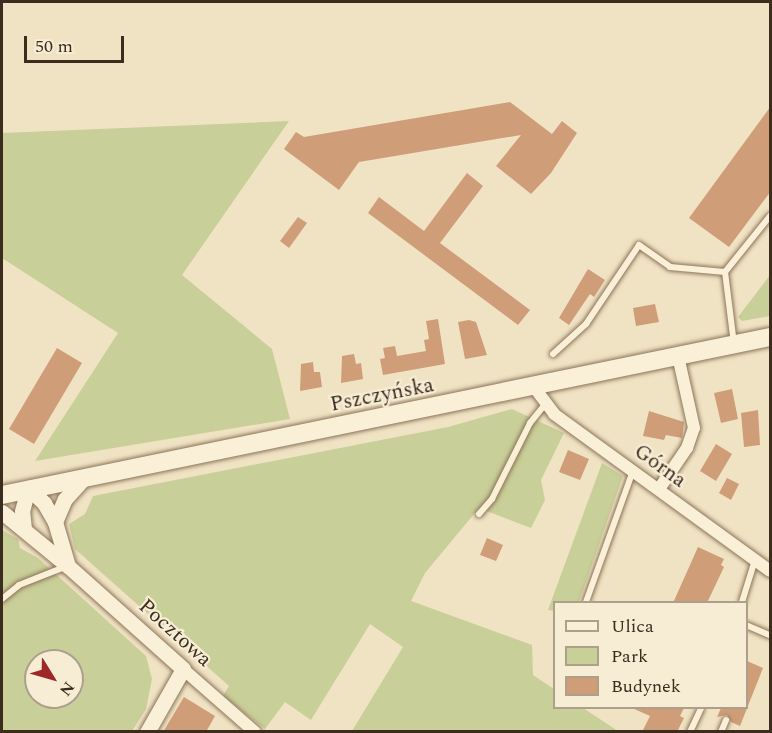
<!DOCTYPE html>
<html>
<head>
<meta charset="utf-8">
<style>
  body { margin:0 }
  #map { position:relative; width:772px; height:733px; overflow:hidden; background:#f0e3c4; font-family:Spectral,serif }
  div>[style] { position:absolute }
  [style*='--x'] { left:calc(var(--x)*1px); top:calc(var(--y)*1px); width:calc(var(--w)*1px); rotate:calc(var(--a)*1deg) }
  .green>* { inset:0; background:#c9cf98 }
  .building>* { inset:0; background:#d09d79 }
  .roads { filter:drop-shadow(0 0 2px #8c745a) drop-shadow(0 0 2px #8c745a) }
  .service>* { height:6px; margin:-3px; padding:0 3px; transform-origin:3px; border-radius:3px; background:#faf0d8 }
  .minor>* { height:12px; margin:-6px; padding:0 6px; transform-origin:6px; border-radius:6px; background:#faf0d8 }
  .tertiary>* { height:15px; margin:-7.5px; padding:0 7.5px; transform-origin:7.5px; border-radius:7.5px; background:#faf0d8 }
  .secondary>* { height:18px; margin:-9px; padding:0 9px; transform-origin:9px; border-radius:9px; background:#faf0d8 }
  span { translate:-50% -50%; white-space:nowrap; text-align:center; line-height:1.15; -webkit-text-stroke:4.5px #f7edd5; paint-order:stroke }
  .street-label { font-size:21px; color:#3b2c1e }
  .frame { position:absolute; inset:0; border:3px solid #3b2c1e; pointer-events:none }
  .legend { position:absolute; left:553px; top:601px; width:195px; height:108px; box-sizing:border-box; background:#f7edd5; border:2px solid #aca08c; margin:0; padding:8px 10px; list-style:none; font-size:18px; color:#3b2c1e }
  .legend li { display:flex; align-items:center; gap:12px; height:30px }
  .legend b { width:30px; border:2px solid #aca08c }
  .north { position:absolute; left:24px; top:649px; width:60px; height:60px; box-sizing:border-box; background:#f7edd5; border:2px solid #aca08c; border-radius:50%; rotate:127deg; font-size:16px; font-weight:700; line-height:24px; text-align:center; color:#3b2c1e }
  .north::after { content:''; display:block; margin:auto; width:21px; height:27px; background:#9e2728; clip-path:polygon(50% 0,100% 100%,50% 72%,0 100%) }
  .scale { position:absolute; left:24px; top:36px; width:100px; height:27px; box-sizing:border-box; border:3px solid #3b2c1e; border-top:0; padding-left:8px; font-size:18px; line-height:21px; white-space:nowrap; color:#3b2c1e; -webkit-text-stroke:4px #f7edd5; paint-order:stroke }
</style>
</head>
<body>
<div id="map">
  <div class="green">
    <div style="clip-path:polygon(289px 121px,182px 275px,272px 349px,290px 419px,35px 461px,118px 333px,2px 258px,2px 133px)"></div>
    <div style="clip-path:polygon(770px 275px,770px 316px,742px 321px,738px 317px)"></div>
    <div style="clip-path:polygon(512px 409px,564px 433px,541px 480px,545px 500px,531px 528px,479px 508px,425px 573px,411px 601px,532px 645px,533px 675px,554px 689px,554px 708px,583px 708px,618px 731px,352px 731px,403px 647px,370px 624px,311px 720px,285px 702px,265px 729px,223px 696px,229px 686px,75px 549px,69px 524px,85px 514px,93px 496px,448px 427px)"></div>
    <div style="clip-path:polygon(602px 463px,623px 476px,579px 602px,554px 602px,554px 611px,548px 610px)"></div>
    <div style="clip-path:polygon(evenodd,2px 530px,18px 539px,20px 548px,38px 558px,146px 656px,152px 679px,146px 709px,132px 731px,2px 731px,2px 530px,36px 661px,72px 661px,72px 697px,36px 697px,36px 661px)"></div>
  </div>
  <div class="building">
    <div style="clip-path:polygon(510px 102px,552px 134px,562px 121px,577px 133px,551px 173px,531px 194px,496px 166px,521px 135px,359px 162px,339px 190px,284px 149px,296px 132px,304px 137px)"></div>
    <div style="clip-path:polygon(771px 106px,771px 191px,729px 247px,689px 218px)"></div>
    <div style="clip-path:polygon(467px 173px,483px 186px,440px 243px,530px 310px,518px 325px,368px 213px,379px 197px,424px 231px)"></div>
    <div style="clip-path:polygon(298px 217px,307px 223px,289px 248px,280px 241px)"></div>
    <div style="clip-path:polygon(588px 269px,605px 280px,594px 297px,590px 294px,569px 325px,559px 318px)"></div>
    <div style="clip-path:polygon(655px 304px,659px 322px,636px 326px,633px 308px)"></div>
    <div style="clip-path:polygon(438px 319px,445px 364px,383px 375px,380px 359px,385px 358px,383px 348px,395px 346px,397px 356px,426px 351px,424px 340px,429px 339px,426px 321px)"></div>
    <div style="clip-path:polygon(469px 320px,476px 322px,487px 355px,465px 359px,458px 322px)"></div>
    <div style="clip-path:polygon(57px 348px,82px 363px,34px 444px,9px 429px)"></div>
    <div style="clip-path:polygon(354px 354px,356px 364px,361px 363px,363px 379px,341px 383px,342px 356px)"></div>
    <div style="clip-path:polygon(313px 362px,314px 372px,320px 372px,322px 387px,300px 391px,301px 364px)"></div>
    <div style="clip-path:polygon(732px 389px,738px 419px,721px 423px,714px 393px)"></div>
    <div style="clip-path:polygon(758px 410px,760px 445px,744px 447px,741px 413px)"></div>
    <div style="clip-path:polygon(649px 411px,684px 422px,682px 438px,666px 435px,664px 440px,643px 436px)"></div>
    <div style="clip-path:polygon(716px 444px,732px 454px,716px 481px,700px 471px)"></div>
    <div style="clip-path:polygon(568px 450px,589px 459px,580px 480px,559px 472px)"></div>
    <div style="clip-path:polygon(727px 478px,739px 484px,731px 500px,719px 493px)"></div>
    <div style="clip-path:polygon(487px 538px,503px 545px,496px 561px,480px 555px)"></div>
    <div style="clip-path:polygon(698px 547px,724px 559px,721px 565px,724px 567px,707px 603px,673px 603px)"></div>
    <div style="clip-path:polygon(747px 661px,763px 668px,740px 726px,731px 722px,727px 715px,717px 717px,721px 708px,747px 708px)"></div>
    <div style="clip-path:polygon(184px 697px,215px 716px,206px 732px,163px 732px)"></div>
    <div style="clip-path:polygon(632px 708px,684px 708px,680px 716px,684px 718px,677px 732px,642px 732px,650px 716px)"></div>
  </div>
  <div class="roads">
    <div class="service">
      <div style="--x:734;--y:344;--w:73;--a:-97.1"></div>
      <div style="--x:725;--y:272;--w:72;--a:-51.2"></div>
      <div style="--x:553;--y:354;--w:45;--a:-42.3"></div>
      <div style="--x:586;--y:324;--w:95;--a:-56.1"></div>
      <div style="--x:639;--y:245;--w:38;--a:35"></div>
      <div style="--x:670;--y:267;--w:55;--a:5.2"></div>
      <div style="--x:479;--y:514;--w:20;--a:-49"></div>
      <div style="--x:492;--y:499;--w:85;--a:-63.4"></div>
      <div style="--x:530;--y:423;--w:22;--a:-51"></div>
      <div style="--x:2;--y:599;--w:22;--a:-39"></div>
      <div style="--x:19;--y:585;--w:52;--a:-21.6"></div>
      <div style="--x:586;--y:602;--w:139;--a:-70.3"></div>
      <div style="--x:742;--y:602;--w:44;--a:-72.8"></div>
      <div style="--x:746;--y:625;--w:26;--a:23"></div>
      <div style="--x:690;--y:732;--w:26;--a:-65"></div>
      <div style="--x:721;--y:732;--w:13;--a:-67"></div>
    </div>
    <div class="minor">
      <div style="--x:534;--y:387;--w:34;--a:53"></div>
      <div style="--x:554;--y:414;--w:267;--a:36"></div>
      <div style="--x:659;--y:489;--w:50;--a:-55.7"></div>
      <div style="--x:687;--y:448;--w:21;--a:-71"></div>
      <div style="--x:694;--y:428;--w:74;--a:-102.5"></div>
      <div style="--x:183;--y:669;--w:96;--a:41.2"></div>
    </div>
    <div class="tertiary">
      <div style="--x:2;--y:512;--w:85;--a:39.3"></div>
      <div style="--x:68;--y:566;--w:154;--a:41.8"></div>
      <div style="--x:183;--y:669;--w:73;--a:119.7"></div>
      <div style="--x:55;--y:522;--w:25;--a:-67"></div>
      <div style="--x:65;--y:499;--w:28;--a:-48"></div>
      <div style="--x:24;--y:529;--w:18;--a:-96"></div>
      <div style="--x:22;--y:511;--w:24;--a:-75"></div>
      <div style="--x:28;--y:488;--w:22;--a:43"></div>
      <div style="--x:44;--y:503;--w:22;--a:60"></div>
      <div style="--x:55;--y:522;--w:46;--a:73.5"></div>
    </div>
    <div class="secondary">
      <div style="--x:2;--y:495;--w:784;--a:-11.63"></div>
    </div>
  </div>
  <div class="street-label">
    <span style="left:382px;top:395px;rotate:-11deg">Pszczyńska</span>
    <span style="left:660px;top:466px;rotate:36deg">Górna</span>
    <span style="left:175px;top:633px;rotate:42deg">Pocztowa</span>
  </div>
  <div class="frame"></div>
  <ul class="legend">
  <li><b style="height:8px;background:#faf0d8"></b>Ulica</li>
  <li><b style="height:16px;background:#c9cf98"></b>Park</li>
  <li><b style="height:16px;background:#d09d79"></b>Budynek</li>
  </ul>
  <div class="north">N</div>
  <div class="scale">50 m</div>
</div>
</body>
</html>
